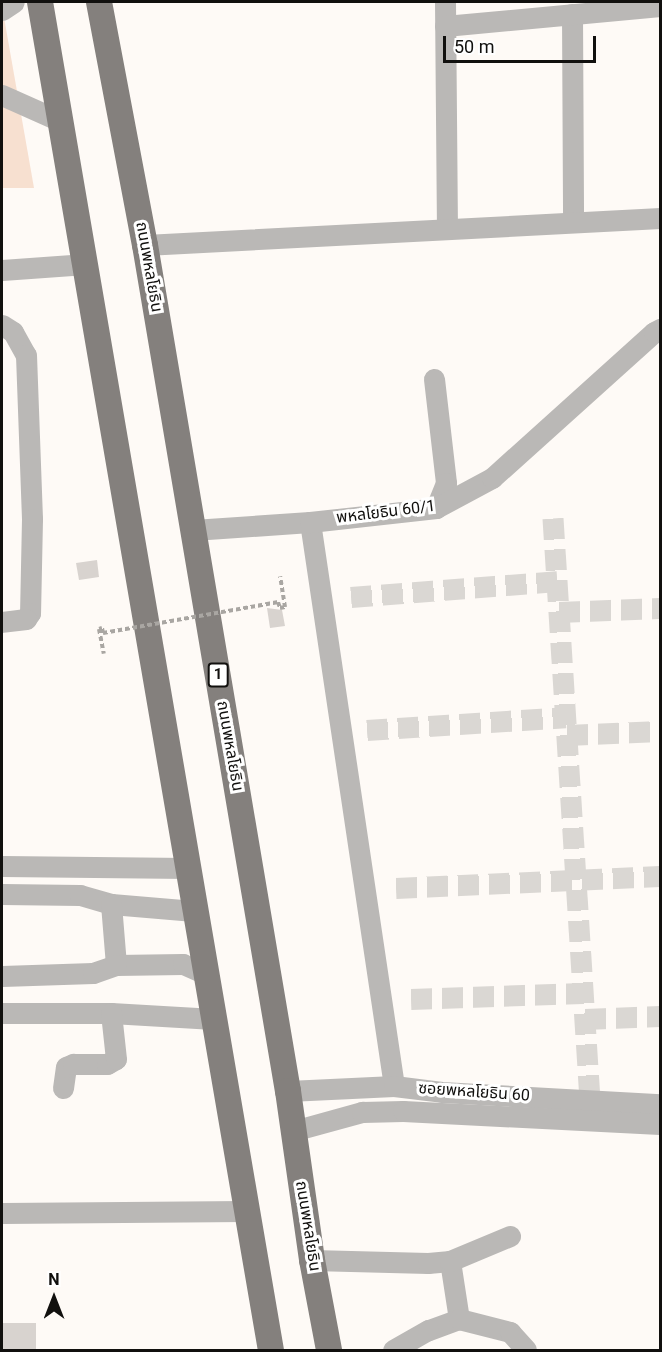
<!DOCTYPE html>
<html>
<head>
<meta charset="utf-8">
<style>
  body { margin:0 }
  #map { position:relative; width:662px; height:1352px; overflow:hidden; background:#fefaf6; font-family:Roboto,"Noto Sans Thai",sans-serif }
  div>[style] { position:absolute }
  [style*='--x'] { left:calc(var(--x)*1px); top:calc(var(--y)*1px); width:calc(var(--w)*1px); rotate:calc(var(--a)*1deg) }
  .green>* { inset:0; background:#f7e0d0 }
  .building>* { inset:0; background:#d8d3cf }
  .minor-tunnel>* { height:21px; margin-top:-10.5px; transform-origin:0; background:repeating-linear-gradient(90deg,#dad7d3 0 21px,transparent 0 31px) }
  .path>* { height:4px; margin-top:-2px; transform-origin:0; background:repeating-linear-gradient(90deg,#a9a6a2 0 4.5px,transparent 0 7.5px) }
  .minor>* { height:21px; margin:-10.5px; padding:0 10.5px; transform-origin:10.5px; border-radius:10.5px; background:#bab8b6 }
  .major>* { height:26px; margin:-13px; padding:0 13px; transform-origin:13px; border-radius:13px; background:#84807d }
  .path-bridge>* { height:4px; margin-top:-2px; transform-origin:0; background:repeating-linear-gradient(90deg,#a9a6a2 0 4.5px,transparent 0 7.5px) }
  span { translate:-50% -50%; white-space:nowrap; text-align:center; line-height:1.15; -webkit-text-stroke:6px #fff; paint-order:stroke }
  .shield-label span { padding:2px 4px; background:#fff; border:2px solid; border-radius:4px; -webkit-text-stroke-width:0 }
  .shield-label { font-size:15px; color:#11100e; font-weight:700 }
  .street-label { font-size:16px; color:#11100e }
  .frame { position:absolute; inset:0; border:3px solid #11100e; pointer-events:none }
  .north { position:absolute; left:24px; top:1268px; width:60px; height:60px; -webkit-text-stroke:4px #fff; paint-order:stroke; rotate:0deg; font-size:16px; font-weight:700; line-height:24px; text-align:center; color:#11100e }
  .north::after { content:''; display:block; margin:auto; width:21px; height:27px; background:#11100e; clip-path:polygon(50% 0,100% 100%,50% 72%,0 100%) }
  .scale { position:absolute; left:443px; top:36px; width:153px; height:27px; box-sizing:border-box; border:3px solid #11100e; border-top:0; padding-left:8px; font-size:18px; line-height:21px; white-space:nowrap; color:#11100e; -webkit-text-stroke:4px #fff; paint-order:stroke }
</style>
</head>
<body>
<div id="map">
  <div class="green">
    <div style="clip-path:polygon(2px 6px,34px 188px,2px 188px)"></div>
  </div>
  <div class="building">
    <div style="clip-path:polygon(97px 560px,99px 577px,79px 580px,76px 563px)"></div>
    <div style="clip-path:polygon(267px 608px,282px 610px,285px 626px,270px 628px)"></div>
    <div style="clip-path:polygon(2px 1323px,36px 1323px,36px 1350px,2px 1350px)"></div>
  </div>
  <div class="minor-tunnel">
    <div style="--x:553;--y:518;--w:583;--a:86.36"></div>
    <div style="--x:351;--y:597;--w:207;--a:-4.4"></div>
    <div style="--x:559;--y:612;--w:101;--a:-2.3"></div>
    <div style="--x:367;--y:730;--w:199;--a:-3.7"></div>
    <div style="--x:567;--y:735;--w:93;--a:-2.5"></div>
    <div style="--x:396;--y:888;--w:264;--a:-2.6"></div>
    <div style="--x:411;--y:999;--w:172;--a:-2"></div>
    <div style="--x:585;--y:1019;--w:75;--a:-2.3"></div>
  </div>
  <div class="path">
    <div style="--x:278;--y:602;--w:6;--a:72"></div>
    <div style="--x:280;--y:608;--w:5;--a:-11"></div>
    <div style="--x:285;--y:607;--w:31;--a:-99"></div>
    <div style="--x:103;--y:633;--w:5;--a:-101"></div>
    <div style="--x:102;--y:628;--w:3;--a:162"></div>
    <div style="--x:99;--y:629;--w:25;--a:79"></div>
  </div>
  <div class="minor">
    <div style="--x:445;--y:2;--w:227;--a:89.5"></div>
    <div style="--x:2;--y:10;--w:14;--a:-34"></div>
    <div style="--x:572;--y:14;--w:208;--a:89.7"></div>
    <div style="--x:445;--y:26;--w:216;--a:-5.3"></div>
    <div style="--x:2;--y:95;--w:64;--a:24.1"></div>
    <div style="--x:145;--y:245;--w:516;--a:-3"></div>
    <div style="--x:2;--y:270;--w:84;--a:-4.1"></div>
    <div style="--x:2;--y:325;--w:13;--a:32"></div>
    <div style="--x:13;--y:332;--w:26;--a:61"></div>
    <div style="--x:26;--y:355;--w:164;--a:87.9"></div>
    <div style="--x:32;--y:519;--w:94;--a:91.2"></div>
    <div style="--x:30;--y:613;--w:7;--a:124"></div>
    <div style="--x:26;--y:619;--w:24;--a:173"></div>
    <div style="--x:434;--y:379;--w:105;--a:83.4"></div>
    <div style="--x:446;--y:483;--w:27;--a:112"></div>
    <div style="--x:310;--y:522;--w:570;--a:81.53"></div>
    <div style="--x:193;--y:530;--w:117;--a:-3.9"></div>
    <div style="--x:310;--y:522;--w:127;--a:-6.3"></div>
    <div style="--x:436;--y:508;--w:64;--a:-28.2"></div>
    <div style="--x:492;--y:478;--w:218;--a:-42"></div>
    <div style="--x:654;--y:332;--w:7;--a:-27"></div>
    <div style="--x:2;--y:866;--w:185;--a:0.6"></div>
    <div style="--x:2;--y:894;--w:78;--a:0.7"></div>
    <div style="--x:80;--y:895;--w:32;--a:16"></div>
    <div style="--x:194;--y:911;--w:83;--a:-175.2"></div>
    <div style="--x:111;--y:904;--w:61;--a:85.3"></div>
    <div style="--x:116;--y:965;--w:67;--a:-0.9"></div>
    <div style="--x:183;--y:964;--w:24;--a:24"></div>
    <div style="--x:2;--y:976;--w:91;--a:-1.9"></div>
    <div style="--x:93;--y:973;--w:24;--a:-19"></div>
    <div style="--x:2;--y:1013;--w:109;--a:0"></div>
    <div style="--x:111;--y:1013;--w:103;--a:3.3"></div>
    <div style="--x:63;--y:1088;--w:21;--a:-82"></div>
    <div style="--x:66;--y:1067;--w:8;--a:-23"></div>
    <div style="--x:73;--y:1064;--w:34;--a:0"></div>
    <div style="--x:107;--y:1064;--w:10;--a:-29"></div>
    <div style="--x:116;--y:1059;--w:46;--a:-96.2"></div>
    <div style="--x:288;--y:1091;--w:106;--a:-2.7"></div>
    <div style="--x:394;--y:1086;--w:48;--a:7.1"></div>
    <div style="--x:442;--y:1092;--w:218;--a:3.2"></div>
    <div style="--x:293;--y:1131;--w:72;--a:-15.4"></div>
    <div style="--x:362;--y:1112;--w:41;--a:-1.4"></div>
    <div style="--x:403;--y:1111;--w:257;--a:2.9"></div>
    <div style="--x:2;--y:1213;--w:243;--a:-0.5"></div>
    <div style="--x:312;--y:1260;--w:116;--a:1.5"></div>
    <div style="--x:428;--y:1263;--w:22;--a:-5"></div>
    <div style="--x:450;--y:1261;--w:59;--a:81.2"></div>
    <div style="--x:459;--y:1319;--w:33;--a:160"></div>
    <div style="--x:428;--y:1330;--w:40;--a:150.3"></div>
    <div style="--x:450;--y:1261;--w:65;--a:-22.6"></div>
    <div style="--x:459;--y:1319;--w:53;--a:14.3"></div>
    <div style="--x:510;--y:1332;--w:24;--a:48"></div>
  </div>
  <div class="major">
    <div style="--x:40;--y:2;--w:1368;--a:80.28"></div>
    <div style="--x:99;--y:2;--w:247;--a:79.3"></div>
    <div style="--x:145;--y:245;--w:858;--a:80.41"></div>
    <div style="--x:288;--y:1091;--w:171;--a:81.9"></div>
    <div style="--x:312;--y:1260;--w:92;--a:79.3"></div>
  </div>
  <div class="path-bridge">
    <div style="--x:103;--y:633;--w:178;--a:-10"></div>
  </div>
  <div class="shield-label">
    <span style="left:218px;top:675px">1</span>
  </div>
  <div class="street-label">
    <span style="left:149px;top:267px;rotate:80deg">ถนนพหลโยธิน</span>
    <span style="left:386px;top:512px;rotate:-7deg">พหลโยธิน 60/1</span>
    <span style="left:230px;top:746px;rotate:80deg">ถนนพหลโยธิน</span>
    <span style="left:474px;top:1092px;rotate:4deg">ซอยพหลโยธิน 60</span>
    <span style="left:308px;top:1226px;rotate:81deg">ถนนพหลโยธิน</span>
  </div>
  <div class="frame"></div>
  <div class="north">N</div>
  <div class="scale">50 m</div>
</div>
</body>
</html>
